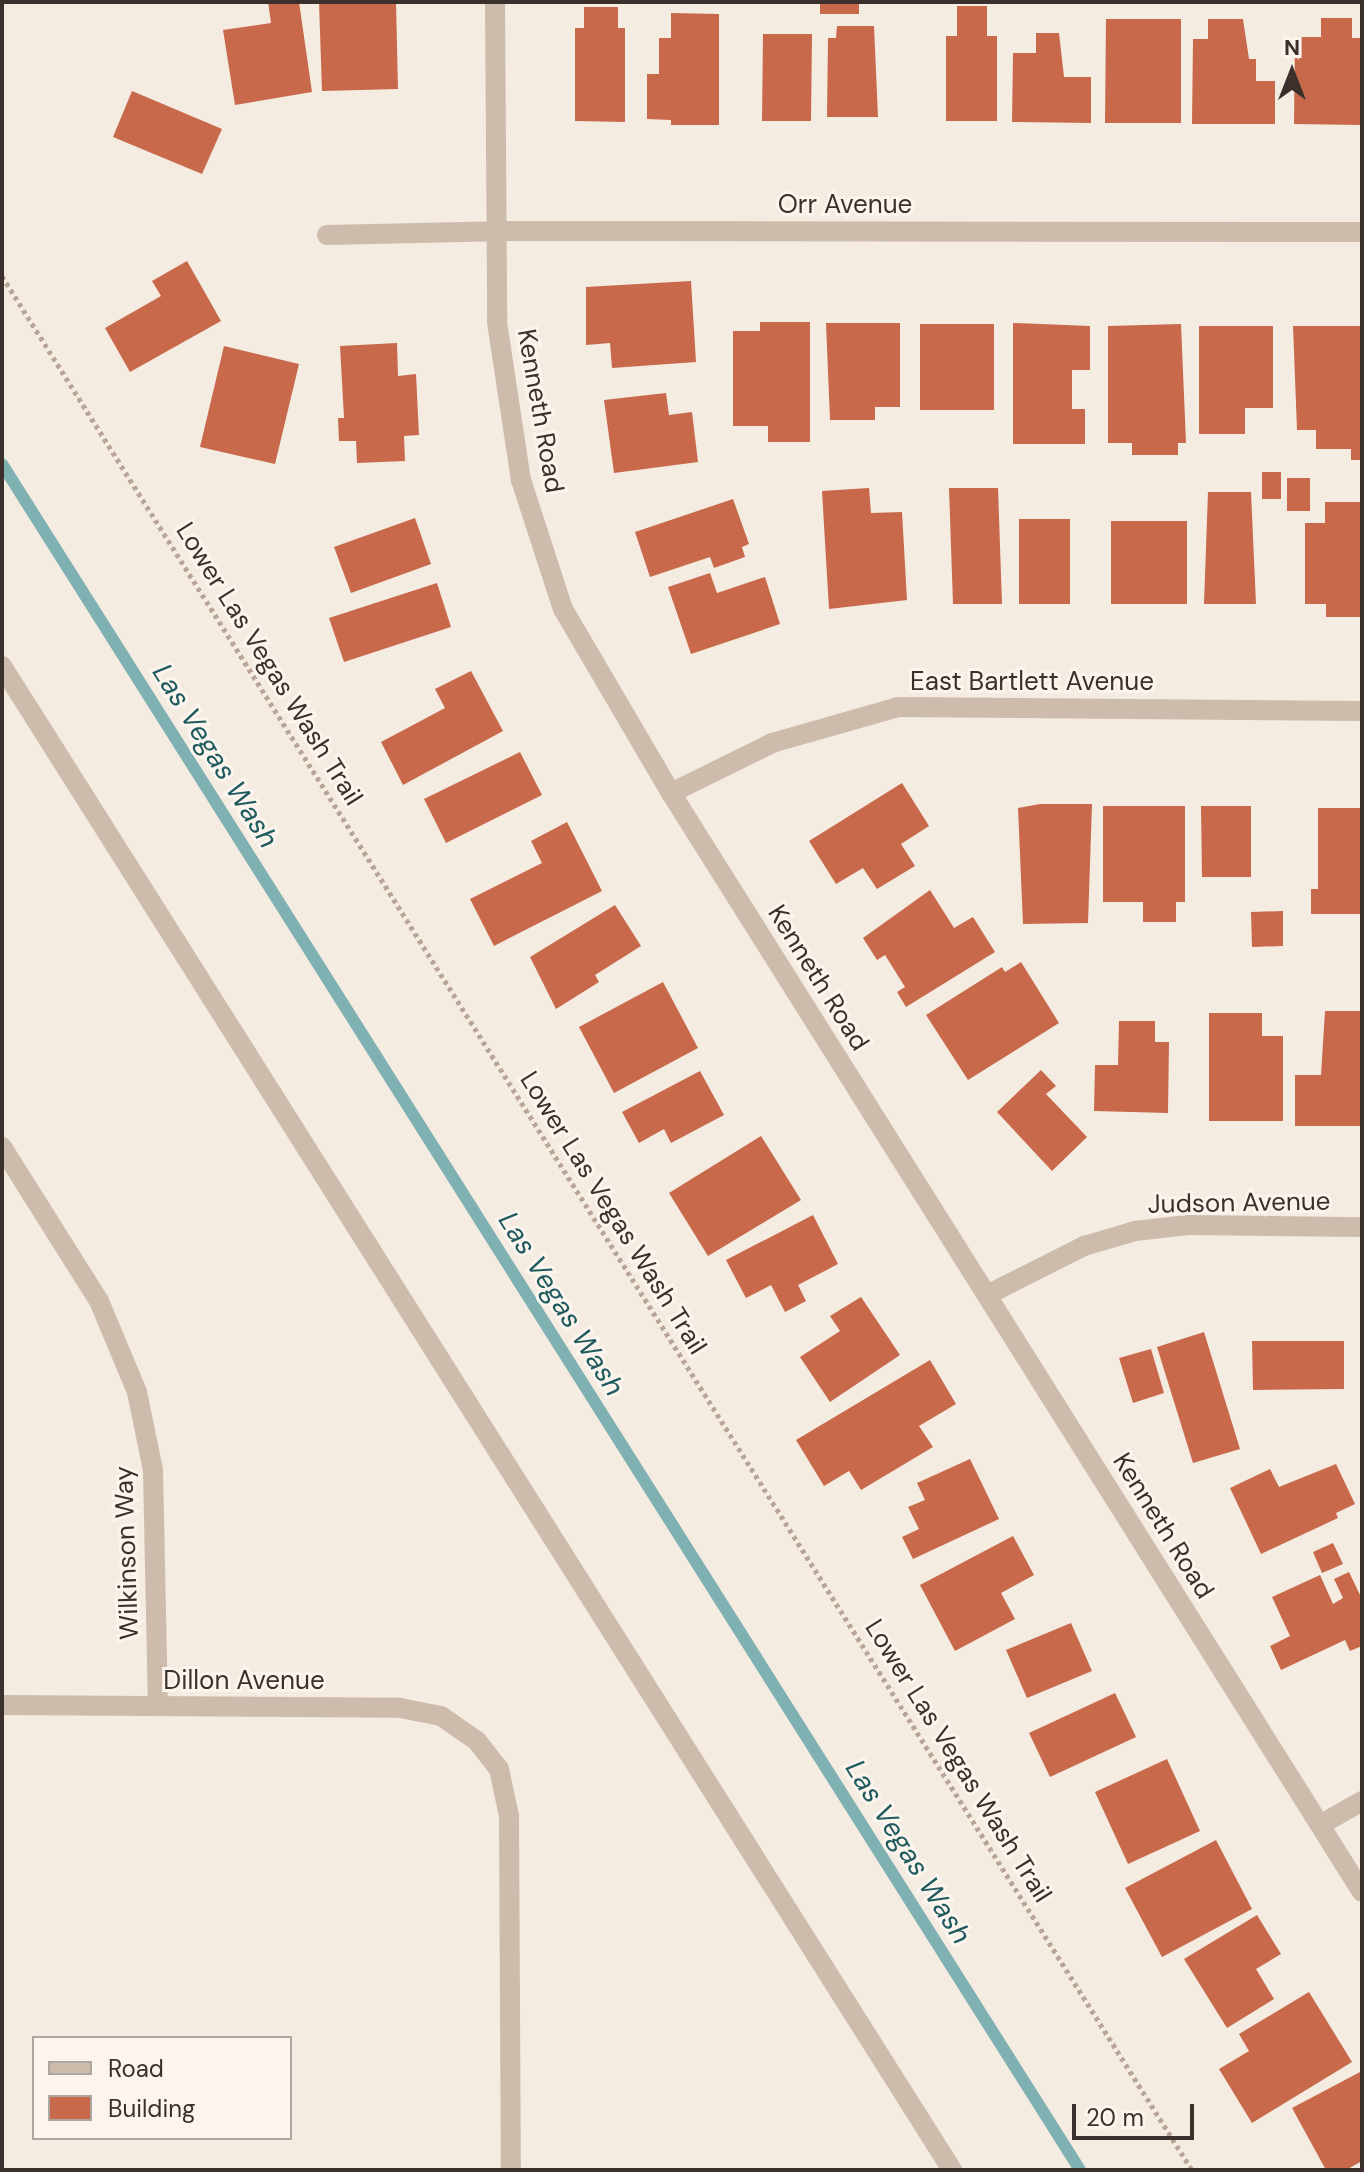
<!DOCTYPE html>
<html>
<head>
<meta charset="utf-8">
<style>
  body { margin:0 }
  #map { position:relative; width:1364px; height:2172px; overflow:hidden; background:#f4ebe1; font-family:"DM Sans",sans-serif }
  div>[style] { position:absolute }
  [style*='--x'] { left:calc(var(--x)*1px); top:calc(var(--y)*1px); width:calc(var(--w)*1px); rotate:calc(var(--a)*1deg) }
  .stream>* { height:12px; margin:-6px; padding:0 6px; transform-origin:6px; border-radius:6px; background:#7fb0b2 }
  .building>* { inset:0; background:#c8694b }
  .path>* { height:5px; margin-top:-2.5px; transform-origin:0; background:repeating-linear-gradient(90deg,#b9a596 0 4px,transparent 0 8px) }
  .minor>* { height:20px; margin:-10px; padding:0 10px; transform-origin:10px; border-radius:10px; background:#cdbbac }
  span { translate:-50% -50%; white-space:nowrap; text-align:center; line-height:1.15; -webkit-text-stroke:6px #fbf5ee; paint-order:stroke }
  .street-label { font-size:26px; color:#3b302b }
  .water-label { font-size:28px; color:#1f5a5e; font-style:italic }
  .frame { position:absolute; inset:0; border:4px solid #3b302b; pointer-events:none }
  .legend { position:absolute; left:32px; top:2036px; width:260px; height:104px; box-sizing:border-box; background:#fbf5ee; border:2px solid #aea6a0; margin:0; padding:10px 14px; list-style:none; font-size:24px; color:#3b302b }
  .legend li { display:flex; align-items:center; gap:16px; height:40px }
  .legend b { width:40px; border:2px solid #aea6a0 }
  .north { position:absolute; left:1252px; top:32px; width:80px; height:80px; -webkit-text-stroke:6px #fbf5ee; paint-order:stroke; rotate:0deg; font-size:22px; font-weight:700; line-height:32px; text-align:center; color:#3b302b }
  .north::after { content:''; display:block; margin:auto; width:28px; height:36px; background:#3b302b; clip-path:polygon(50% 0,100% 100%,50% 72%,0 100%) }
  .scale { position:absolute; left:1072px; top:2104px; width:122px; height:36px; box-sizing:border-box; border:4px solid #3b302b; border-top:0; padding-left:10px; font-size:24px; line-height:28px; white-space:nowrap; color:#3b302b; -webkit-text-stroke:6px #fbf5ee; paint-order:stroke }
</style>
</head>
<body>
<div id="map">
  <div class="stream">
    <div style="--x:2;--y:464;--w:2018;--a:57.71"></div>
  </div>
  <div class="building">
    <div style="clip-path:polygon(268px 2px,299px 2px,312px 92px,235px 105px,223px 30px,271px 23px)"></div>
    <div style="clip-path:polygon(319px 2px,396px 2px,398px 89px,322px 91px)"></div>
    <div style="clip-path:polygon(820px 2px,859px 2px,859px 14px,820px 14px)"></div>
    <div style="clip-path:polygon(957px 6px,987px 6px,987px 36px,997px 36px,997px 121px,946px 121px,946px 36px,957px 36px)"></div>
    <div style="clip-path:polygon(584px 7px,618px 7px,618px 28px,625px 28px,625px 122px,575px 121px,575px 28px,584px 28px)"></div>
    <div style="clip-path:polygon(671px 13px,719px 14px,719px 125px,671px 125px,671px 120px,647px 119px,647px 74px,659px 74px,659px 38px,671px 38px)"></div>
    <div style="clip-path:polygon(1321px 18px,1352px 18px,1352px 38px,1362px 38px,1362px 125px,1294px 124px,1295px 37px,1321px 37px)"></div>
    <div style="clip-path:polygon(1106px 19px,1181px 19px,1181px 123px,1105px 123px)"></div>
    <div style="clip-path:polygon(1208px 19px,1243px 19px,1249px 59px,1256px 59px,1256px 81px,1275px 81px,1275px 124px,1192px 124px,1193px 39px,1208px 39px)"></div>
    <div style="clip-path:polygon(837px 26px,874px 26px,878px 117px,827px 117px,828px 38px,836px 38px)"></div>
    <div style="clip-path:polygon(1036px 33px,1059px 33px,1064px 77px,1091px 77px,1091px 123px,1012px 122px,1013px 53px,1036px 53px)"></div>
    <div style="clip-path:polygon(763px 34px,812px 34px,811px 121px,762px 121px)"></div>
    <div style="clip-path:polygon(132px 91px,222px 129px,202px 174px,113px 137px)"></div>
    <div style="clip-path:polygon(187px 261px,221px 321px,130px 372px,105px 328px,161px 296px,152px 281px)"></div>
    <div style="clip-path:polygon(691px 281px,696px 362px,612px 368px,610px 343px,586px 345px,586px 287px)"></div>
    <div style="clip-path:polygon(760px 322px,810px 322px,810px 442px,768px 442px,768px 426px,733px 426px,733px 331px,760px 331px)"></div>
    <div style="clip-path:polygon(826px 323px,900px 323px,900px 407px,875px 407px,875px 420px,830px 420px)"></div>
    <div style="clip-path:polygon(1013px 323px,1090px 326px,1090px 370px,1072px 370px,1072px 409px,1085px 409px,1085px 444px,1013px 444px)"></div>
    <div style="clip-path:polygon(920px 324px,994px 324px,994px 410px,920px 410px)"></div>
    <div style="clip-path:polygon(1181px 324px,1186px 443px,1178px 443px,1178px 455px,1132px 455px,1132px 443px,1108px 443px,1108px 326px)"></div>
    <div style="clip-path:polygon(1199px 326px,1273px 326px,1273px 408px,1245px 408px,1245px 434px,1199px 434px)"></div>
    <div style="clip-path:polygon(1293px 326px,1362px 326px,1362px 460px,1351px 460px,1351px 449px,1316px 449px,1316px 430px,1297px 430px)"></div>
    <div style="clip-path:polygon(397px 343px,398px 376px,416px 374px,419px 435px,404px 436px,405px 461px,357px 463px,356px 441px,339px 441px,338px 418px,344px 418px,340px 346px)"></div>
    <div style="clip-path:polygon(224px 346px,299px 364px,275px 464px,200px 447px)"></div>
    <div style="clip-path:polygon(666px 393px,669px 415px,692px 412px,698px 462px,614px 473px,604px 400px)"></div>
    <div style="clip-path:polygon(1262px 472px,1281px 472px,1281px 499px,1262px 499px)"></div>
    <div style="clip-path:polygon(1287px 478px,1310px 478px,1310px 511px,1287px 511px)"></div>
    <div style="clip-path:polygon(869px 488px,871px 513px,902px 512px,907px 600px,829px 609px,822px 491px)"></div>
    <div style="clip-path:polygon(949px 488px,998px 488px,1002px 604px,953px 604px)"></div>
    <div style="clip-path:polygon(1208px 492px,1251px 492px,1256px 604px,1204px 604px)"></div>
    <div style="clip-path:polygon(733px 499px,749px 544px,742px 547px,745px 557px,714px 568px,710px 557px,650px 577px,635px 532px)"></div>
    <div style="clip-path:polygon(1325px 502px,1362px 502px,1362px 617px,1326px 617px,1326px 604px,1305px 604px,1305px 523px,1325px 523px)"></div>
    <div style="clip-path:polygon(415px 518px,431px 564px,351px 593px,334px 547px)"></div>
    <div style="clip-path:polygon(1019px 519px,1070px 519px,1070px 604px,1019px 604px)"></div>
    <div style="clip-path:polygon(1111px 521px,1187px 521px,1187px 604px,1111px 604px)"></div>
    <div style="clip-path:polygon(710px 573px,717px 593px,765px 577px,780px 624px,691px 654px,668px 587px)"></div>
    <div style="clip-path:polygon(437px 583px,451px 627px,344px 662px,329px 618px)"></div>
    <div style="clip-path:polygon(471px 671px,503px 731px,403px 785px,381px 742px,445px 708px,435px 689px)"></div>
    <div style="clip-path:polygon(520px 752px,542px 795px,446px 843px,424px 799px)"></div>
    <div style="clip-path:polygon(902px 783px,929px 826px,901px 844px,915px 866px,877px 889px,863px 868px,836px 884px,809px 841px)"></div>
    <div style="clip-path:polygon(1040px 804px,1092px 804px,1088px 923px,1023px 924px,1018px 808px)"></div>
    <div style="clip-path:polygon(1103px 806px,1185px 806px,1185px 902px,1176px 902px,1176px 922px,1143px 922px,1143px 902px,1103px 902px)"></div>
    <div style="clip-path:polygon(1201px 806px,1251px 806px,1251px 877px,1202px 877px)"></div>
    <div style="clip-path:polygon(1318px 808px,1362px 808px,1362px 914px,1311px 914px,1311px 889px,1318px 889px)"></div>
    <div style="clip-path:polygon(567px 822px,602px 891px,494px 946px,470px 899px,542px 863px,531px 841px)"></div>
    <div style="clip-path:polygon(930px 890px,954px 928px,973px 917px,995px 952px,906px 1007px,897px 992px,905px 987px,885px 955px,877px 960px,863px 938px)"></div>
    <div style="clip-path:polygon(615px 905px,641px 946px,595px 975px,599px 982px,556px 1009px,530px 957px)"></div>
    <div style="clip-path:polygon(1283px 911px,1283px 946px,1252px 947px,1251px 912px)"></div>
    <div style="clip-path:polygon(1021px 962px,1059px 1023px,968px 1080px,926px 1015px,1002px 967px,1005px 972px)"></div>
    <div style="clip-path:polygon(663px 982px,698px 1048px,614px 1093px,579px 1027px)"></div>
    <div style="clip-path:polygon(1325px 1011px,1362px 1011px,1362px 1126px,1295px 1126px,1295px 1075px,1321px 1075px)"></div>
    <div style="clip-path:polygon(1209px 1013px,1262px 1013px,1262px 1036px,1283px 1036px,1283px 1121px,1209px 1121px)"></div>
    <div style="clip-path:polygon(1119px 1021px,1155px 1021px,1155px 1042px,1169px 1042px,1168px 1113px,1094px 1111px,1095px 1065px,1118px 1065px)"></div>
    <div style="clip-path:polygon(1041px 1070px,1056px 1086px,1046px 1094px,1087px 1137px,1052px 1171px,997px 1112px)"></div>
    <div style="clip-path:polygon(700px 1071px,724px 1115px,671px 1143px,664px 1129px,639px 1143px,622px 1112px)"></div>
    <div style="clip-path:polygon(761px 1136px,801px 1200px,708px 1256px,669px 1193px)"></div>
    <div style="clip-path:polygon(813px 1215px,838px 1264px,798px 1285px,806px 1301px,785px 1312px,771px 1285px,746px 1298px,726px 1260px)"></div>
    <div style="clip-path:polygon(861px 1297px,900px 1355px,830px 1402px,800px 1357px,840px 1331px,830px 1316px)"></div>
    <div style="clip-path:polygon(1204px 1332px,1240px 1449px,1193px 1463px,1157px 1347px)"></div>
    <div style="clip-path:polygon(1252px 1341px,1344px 1341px,1344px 1389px,1253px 1390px)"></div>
    <div style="clip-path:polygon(1151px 1349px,1164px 1393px,1133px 1403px,1119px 1358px)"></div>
    <div style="clip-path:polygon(930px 1360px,956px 1404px,919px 1426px,933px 1447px,861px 1490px,849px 1471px,824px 1486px,796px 1440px)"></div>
    <div style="clip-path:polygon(970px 1459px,999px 1519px,913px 1559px,902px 1537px,919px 1529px,908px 1507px,925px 1500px,917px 1483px)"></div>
    <div style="clip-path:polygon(1336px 1464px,1355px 1504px,1336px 1513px,1338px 1518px,1261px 1554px,1230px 1488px,1270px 1469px,1279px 1487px)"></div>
    <div style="clip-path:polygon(1013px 1536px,1034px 1575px,1001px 1593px,1015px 1619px,955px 1651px,920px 1585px)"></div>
    <div style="clip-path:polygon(1333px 1543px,1343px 1564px,1322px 1573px,1313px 1552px)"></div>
    <div style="clip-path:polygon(1349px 1572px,1362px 1599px,1362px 1646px,1350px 1651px,1345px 1640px,1281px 1670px,1270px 1646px,1290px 1636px,1272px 1597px,1320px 1575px,1333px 1604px,1343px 1598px,1334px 1579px)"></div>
    <div style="clip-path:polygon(1071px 1623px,1092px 1671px,1027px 1698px,1006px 1650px)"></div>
    <div style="clip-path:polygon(1115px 1693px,1136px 1737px,1050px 1777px,1029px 1733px)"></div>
    <div style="clip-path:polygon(1167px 1759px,1200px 1831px,1128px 1864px,1095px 1792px)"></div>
    <div style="clip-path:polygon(1216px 1840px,1252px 1909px,1162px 1957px,1125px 1888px)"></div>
    <div style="clip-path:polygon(1257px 1915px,1281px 1954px,1256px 1969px,1274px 1999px,1227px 2028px,1184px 1959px)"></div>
    <div style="clip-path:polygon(1309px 1992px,1352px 2062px,1252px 2123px,1219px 2069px,1249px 2051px,1239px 2034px)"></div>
    <div style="clip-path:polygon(1362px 2071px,1362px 2161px,1346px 2170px,1326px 2170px,1292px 2108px)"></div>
  </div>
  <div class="path">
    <div style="--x:2;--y:276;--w:2237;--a:57.86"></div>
  </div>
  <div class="minor">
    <div style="--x:495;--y:2;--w:320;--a:89.6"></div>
    <div style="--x:497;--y:322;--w:160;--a:81.4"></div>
    <div style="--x:521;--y:480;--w:136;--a:72"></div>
    <div style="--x:563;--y:609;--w:213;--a:59.6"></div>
    <div style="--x:671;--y:793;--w:1298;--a:57.84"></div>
    <div style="--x:327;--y:235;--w:170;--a:-1.3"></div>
    <div style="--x:497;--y:231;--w:865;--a:0.07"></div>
    <div style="--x:2;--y:666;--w:1779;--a:57.72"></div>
    <div style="--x:671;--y:793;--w:113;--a:-26.3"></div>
    <div style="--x:772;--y:743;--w:131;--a:-15.9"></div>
    <div style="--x:898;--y:707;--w:464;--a:0.5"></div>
    <div style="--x:2;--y:1147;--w:182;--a:57.8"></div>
    <div style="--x:99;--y:1301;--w:99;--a:67.3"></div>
    <div style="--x:137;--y:1392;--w:80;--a:78.4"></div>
    <div style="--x:153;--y:1470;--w:236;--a:88.8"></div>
    <div style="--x:987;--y:1295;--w:109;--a:-26.8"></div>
    <div style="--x:1084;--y:1246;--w:53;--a:-16.4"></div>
    <div style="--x:1135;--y:1231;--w:53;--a:-6.5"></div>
    <div style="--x:1188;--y:1225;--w:174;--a:0.7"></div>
    <div style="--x:2;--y:1705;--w:398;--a:0.4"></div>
    <div style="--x:400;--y:1708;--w:42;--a:11"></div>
    <div style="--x:441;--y:1716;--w:44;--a:34.8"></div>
    <div style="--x:477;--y:1741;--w:36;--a:52"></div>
    <div style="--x:499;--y:1769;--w:48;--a:78"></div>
    <div style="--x:509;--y:1816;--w:354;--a:89.7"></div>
    <div style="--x:1320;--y:1825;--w:48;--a:-29.7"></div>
  </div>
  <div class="street-label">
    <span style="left:845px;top:205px">Orr Avenue</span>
    <span style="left:540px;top:411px;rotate:80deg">Kenneth Road</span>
    <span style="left:269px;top:664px;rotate:58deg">Lower Las Vegas Wash Trail</span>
    <span style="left:1032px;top:682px">East Bartlett Avenue</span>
    <span style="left:818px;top:978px;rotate:58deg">Kenneth Road</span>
    <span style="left:1239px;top:1203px;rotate:-1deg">Judson Avenue</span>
    <span style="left:613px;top:1213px;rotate:58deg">Lower Las Vegas Wash Trail</span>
    <span style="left:1163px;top:1526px;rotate:58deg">Kenneth Road</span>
    <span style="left:127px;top:1553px;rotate:-92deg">Wilkinson Way</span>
    <span style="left:244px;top:1681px">Dillon Avenue</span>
    <span style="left:958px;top:1761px;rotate:58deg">Lower Las Vegas Wash Trail</span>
  </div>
  <div class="water-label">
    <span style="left:215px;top:756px;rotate:58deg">Las Vegas Wash</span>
    <span style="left:561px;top:1304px;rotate:58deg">Las Vegas Wash</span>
    <span style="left:908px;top:1852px;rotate:58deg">Las Vegas Wash</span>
  </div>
  <div class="frame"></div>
  <ul class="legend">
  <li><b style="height:10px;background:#cdbbac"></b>Road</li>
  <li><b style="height:22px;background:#c8694b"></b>Building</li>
  </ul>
  <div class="north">N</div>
  <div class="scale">20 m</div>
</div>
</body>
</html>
